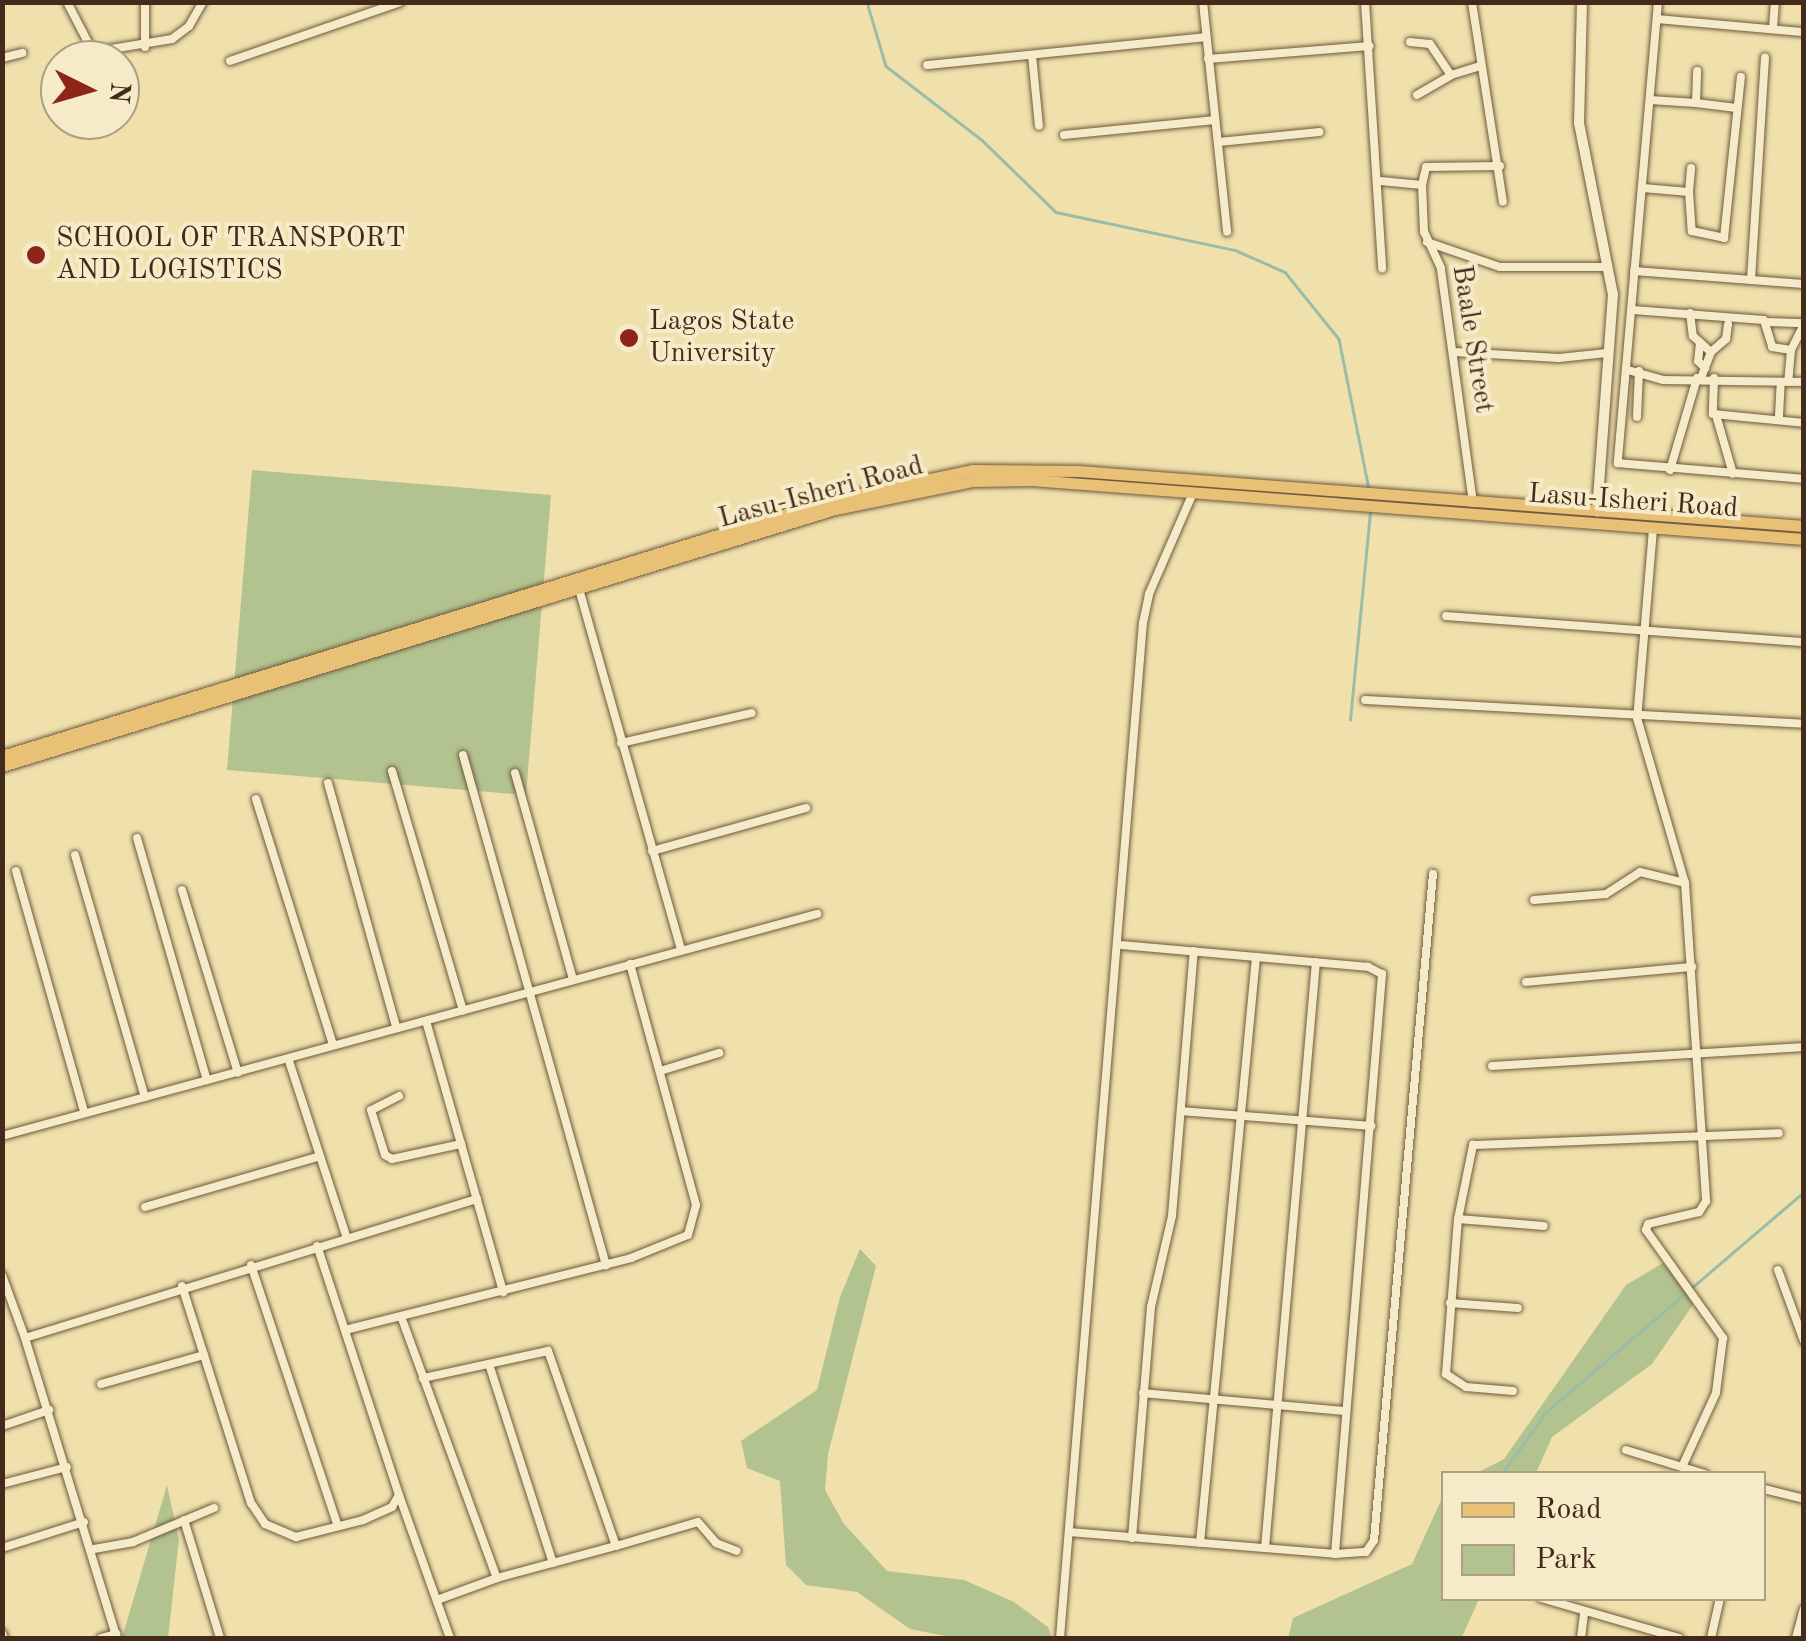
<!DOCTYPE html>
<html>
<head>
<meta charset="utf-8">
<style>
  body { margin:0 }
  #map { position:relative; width:1806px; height:1641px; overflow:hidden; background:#efe0ac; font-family:"Old Standard TT",serif }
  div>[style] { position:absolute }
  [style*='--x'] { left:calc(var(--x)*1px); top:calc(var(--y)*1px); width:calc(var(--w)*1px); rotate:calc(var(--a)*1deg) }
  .green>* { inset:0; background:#b2c38f }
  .stream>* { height:2.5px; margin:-1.25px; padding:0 1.25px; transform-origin:1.25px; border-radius:1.25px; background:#9abda8 }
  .roads { filter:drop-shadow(0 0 2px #6e583e) drop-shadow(0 0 2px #6e583e) }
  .street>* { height:8px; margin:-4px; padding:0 4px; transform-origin:4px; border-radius:4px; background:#f5ebc9 }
  .secondary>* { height:10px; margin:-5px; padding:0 5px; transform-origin:5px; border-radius:5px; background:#f5ebc9 }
  .primary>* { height:11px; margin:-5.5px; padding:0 5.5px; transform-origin:5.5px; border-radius:5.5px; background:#e8c076 }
  .dots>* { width:28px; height:28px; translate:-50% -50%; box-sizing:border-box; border:5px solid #f5ebc9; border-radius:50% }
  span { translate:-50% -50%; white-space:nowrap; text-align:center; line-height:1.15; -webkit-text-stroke:8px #f5ebc9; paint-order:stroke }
  .poi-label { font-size:28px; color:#432a1a }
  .left { translate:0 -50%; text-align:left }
  .street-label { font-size:28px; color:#432a1a }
  .frame { position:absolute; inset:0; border:5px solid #432a1a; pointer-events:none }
  .legend { position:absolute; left:1441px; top:1471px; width:325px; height:130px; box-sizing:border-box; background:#f5ebc9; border:2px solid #ae9e83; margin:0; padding:12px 18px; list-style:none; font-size:30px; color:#432a1a }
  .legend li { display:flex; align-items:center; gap:20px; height:50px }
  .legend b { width:50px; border:2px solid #ae9e83 }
  .north { position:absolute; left:40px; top:40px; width:100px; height:100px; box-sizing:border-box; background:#f5ebc9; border:2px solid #ae9e83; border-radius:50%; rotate:95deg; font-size:28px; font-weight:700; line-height:40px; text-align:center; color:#432a1a }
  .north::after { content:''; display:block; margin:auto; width:35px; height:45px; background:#8f2418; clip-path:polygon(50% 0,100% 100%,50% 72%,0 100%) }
</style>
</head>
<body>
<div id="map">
  <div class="green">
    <div style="clip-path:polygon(252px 470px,551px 495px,526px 795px,227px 770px)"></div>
    <div style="clip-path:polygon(860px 1249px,876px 1266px,828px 1454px,825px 1490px,844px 1524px,887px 1571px,964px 1580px,1014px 1602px,1048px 1627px,1052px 1638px,955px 1638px,910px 1629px,857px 1592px,806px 1585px,786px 1565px,780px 1481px,747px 1468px,741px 1441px,817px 1390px,840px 1297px)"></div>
    <div style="clip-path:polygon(1663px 1263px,1697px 1299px,1652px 1364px,1552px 1437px,1536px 1473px,1475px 1474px,1504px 1459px,1626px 1285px)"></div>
    <div style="clip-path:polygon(167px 1485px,179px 1539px,168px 1638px,122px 1638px)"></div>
    <div style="clip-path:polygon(1443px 1496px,1444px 1598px,1479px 1599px,1462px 1637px,1288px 1638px,1293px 1618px,1412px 1564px)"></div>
  </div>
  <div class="stream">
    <div style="--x:867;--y:2;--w:67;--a:73.5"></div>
    <div style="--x:886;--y:66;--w:121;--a:37.6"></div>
    <div style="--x:982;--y:140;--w:103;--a:44.2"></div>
    <div style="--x:1056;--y:212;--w:183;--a:12"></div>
    <div style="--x:1235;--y:250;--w:55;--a:23.7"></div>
    <div style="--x:1285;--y:272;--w:86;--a:51.1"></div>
    <div style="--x:1339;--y:339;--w:153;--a:78.7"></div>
    <div style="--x:1350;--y:720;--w:209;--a:-84.5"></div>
    <div style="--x:1502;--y:1474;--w:75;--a:-54.8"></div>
    <div style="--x:1545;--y:1413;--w:340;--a:-40.5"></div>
  </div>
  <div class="roads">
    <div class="street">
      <div style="--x:67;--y:2;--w:56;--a:62.5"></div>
      <div style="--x:93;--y:52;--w:80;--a:-9.3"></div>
      <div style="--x:172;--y:39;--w:21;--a:-37"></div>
      <div style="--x:189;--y:26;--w:28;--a:-60"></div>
      <div style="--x:145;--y:2;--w:45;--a:90"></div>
      <div style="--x:1203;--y:2;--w:231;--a:84"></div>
      <div style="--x:1365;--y:2;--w:267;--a:86.3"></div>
      <div style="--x:1472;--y:2;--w:202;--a:81.2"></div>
      <div style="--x:1658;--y:2;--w:463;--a:95"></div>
      <div style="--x:1618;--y:463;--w:187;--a:4.9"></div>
      <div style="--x:1657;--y:19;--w:148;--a:5.1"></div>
      <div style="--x:1773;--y:29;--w:27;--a:-86"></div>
      <div style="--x:1410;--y:42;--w:20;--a:6"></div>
      <div style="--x:1430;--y:44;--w:37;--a:56"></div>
      <div style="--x:1451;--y:75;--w:31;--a:-17"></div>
      <div style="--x:1032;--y:55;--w:71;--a:84.4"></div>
      <div style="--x:2;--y:58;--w:21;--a:-14"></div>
      <div style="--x:1208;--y:59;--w:162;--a:-4.6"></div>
      <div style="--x:230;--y:61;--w:180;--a:-19.1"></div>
      <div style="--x:927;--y:65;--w:280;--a:-5.7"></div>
      <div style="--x:1417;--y:95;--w:39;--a:-30"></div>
      <div style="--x:1650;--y:100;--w:46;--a:3.7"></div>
      <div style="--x:1696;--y:103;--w:32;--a:-88"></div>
      <div style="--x:1696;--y:103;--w:41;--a:7"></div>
      <div style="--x:1064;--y:135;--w:152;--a:-5.7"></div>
      <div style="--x:1219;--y:142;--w:101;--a:-5.7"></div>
      <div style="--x:1381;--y:181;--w:41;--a:5.6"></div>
      <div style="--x:1643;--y:188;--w:46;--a:5"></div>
      <div style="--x:1689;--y:192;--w:24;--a:-85"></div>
      <div style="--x:1689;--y:192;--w:39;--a:86"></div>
      <div style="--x:1692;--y:231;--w:33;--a:12"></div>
      <div style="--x:1724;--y:238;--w:162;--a:-84"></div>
      <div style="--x:1427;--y:242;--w:77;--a:18.9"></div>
      <div style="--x:1500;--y:267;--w:106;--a:0"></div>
      <div style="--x:1634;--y:271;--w:170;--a:4.4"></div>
      <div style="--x:1751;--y:280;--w:223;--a:-86.4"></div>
      <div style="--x:1633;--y:310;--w:131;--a:4.4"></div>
      <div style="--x:1764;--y:320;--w:28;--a:73"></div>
      <div style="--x:1772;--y:347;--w:19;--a:9"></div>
      <div style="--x:1791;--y:350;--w:32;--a:95"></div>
      <div style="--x:1690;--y:313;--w:23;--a:83"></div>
      <div style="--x:1693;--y:336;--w:24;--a:42"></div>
      <div style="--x:1711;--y:352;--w:28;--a:111"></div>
      <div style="--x:1767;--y:322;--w:37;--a:2"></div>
      <div style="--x:1700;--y:343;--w:18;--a:96"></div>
      <div style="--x:1698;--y:361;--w:10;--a:45"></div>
      <div style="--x:1791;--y:350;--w:29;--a:-63"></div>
      <div style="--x:1454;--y:352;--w:105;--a:3.3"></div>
      <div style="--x:1559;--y:358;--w:48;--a:-5.9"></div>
      <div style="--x:1711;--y:352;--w:20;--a:-41"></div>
      <div style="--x:1726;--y:339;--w:15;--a:-82"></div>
      <div style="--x:1628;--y:370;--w:36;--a:16"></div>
      <div style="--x:1663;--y:380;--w:141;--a:0.8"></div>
      <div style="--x:1714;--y:378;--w:36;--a:92"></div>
      <div style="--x:1713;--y:414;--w:91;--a:5.6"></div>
      <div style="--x:1716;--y:415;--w:61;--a:73.9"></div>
      <div style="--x:1779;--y:416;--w:34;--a:-87"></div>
      <div style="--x:1637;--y:417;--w:46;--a:-87.5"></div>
      <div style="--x:1670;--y:470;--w:96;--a:-73.6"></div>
      <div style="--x:1473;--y:503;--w:237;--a:-97.8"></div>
      <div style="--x:1441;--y:268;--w:40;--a:-115"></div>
      <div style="--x:1424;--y:232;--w:47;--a:-92.4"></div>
      <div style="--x:1422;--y:185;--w:18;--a:-77"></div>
      <div style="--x:1426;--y:167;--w:74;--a:-0.8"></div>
      <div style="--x:1653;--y:529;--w:190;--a:94.8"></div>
      <div style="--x:1637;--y:718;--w:172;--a:73.8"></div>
      <div style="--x:1685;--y:883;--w:319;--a:86.2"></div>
      <div style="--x:1706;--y:1201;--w:13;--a:122"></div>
      <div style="--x:1699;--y:1212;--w:52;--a:166.8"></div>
      <div style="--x:1648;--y:1224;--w:6;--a:108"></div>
      <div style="--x:1646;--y:1230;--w:133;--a:54.5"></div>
      <div style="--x:1723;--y:1338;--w:55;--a:97.3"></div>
      <div style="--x:1716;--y:1393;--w:81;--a:114.7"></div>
      <div style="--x:1682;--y:1467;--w:24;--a:17"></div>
      <div style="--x:579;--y:589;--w:375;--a:74.2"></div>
      <div style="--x:1446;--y:616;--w:359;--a:4.2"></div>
      <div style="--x:1365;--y:700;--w:440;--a:3.1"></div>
      <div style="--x:621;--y:743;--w:134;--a:-12.9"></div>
      <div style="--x:463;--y:755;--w:530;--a:74.34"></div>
      <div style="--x:392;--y:771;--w:250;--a:73.5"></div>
      <div style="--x:515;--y:773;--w:215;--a:74.3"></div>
      <div style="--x:328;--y:783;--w:253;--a:74.4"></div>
      <div style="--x:256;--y:799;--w:257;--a:72.6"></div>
      <div style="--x:137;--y:838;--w:252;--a:73.9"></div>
      <div style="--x:652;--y:851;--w:160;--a:-15.6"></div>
      <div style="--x:75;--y:855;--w:252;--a:73.9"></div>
      <div style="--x:16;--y:871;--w:250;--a:74.2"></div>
      <div style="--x:182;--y:890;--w:191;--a:73"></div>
      <div style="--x:1534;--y:900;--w:72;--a:-4.8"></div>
      <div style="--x:1606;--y:894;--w:40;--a:-32.9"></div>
      <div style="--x:1640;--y:872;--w:46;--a:13.7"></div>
      <div style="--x:1526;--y:982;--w:167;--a:-5.2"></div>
      <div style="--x:426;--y:1021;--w:282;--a:74.1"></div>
      <div style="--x:289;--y:1061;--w:183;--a:71.9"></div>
      <div style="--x:1492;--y:1066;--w:313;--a:-3.5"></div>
      <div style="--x:660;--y:1071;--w:62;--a:-17"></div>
      <div style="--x:399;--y:1096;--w:31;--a:153"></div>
      <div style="--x:371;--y:1110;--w:47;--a:72.7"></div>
      <div style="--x:385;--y:1155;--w:8;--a:30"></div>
      <div style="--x:392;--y:1159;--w:71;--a:-12.3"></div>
      <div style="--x:1181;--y:1111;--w:191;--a:4.5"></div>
      <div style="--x:2;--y:1136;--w:845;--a:-15.24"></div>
      <div style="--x:145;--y:1207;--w:182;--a:-16.2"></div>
      <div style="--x:1458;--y:1219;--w:86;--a:4.7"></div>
      <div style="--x:251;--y:1265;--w:275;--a:71.6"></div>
      <div style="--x:1778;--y:1270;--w:76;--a:69.9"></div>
      <div style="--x:2;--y:1275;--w:67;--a:69.9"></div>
      <div style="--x:25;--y:1338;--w:473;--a:-17.1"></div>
      <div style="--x:182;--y:1286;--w:228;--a:72.4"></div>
      <div style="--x:251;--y:1503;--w:25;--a:56"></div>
      <div style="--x:265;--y:1524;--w:34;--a:23"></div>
      <div style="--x:296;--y:1537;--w:69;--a:-14.2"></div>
      <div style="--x:363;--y:1520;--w:32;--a:-24"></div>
      <div style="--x:392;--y:1507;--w:14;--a:-60"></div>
      <div style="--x:399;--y:1495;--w:262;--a:-108.2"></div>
      <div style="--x:1450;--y:1303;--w:68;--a:4.2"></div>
      <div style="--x:402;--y:1319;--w:276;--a:69.9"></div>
      <div style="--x:497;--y:1578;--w:123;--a:-15.1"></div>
      <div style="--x:616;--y:1546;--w:207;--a:-109.2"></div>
      <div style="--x:548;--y:1351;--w:128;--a:167.8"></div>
      <div style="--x:345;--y:1330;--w:295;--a:-14.1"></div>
      <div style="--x:631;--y:1258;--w:61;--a:-22"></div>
      <div style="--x:688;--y:1235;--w:31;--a:-75"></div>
      <div style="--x:696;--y:1205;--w:250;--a:-105.3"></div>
      <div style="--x:25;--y:1338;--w:314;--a:73"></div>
      <div style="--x:489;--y:1364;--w:209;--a:72.2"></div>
      <div style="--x:101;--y:1384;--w:107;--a:-15.7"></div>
      <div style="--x:1513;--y:1391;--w:47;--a:-175.1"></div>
      <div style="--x:1466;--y:1387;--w:24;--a:-147"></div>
      <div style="--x:1446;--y:1374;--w:155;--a:-85.6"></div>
      <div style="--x:1458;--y:1219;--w:76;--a:-78.5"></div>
      <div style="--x:1473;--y:1145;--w:306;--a:-2.2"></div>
      <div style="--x:1143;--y:1393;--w:204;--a:5.1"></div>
      <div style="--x:2;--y:1426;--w:50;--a:-18.8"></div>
      <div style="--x:1626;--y:1450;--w:59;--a:16.9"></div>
      <div style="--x:2;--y:1484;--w:67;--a:-14.7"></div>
      <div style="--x:1764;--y:1489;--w:41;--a:14"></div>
      <div style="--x:399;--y:1495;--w:152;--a:70.4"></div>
      <div style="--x:184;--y:1520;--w:123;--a:73"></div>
      <div style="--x:1069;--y:1532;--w:267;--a:4.7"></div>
      <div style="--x:1335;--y:1554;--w:51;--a:-85.5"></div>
      <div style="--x:1339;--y:1503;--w:531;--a:-85.35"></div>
      <div style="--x:1382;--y:974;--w:16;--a:-153"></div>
      <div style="--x:1368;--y:967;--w:247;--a:-174.9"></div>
      <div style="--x:1132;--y:1538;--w:232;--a:-85.3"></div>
      <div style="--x:1151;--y:1307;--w:93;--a:-77"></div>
      <div style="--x:1172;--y:1216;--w:266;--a:-85.3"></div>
      <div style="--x:1200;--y:1543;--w:589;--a:-84.54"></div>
      <div style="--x:616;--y:1546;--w:85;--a:-16.3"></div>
      <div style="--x:698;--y:1522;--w:28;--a:49"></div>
      <div style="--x:716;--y:1543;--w:22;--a:21"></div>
      <div style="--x:2;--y:1548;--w:86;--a:-17.6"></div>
      <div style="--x:1265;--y:1548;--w:588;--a:-85.03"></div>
      <div style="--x:94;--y:1549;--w:40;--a:-10"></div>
      <div style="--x:133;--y:1542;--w:88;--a:-22.8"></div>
      <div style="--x:1335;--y:1554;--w:31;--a:-4"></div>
      <div style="--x:1366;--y:1552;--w:14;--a:-56"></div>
      <div style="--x:1374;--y:1540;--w:669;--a:-84.94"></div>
      <div style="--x:1541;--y:1598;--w:144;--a:16.2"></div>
      <div style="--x:437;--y:1600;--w:64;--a:-20.1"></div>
      <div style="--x:2;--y:1633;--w:5;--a:68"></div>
      <div style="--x:101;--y:1638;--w:16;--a:-15"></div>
      <div style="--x:1060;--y:1638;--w:1018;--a:-85.33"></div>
      <div style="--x:1143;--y:623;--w:30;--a:-78"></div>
      <div style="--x:1149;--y:594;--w:108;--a:-66.5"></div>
      <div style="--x:1581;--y:1638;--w:25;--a:-83"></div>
      <div style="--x:1711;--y:1638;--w:41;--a:-77.3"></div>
      <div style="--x:1796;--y:1638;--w:30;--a:-75"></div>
    </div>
    <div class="secondary">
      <div style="--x:1582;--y:2;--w:121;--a:91.4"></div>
      <div style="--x:1579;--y:123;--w:174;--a:78.8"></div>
      <div style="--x:1613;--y:294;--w:218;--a:94.2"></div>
    </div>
    <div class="primary">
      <div style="--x:2;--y:756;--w:868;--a:-17.16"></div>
      <div style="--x:831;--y:500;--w:144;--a:-12"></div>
      <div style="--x:972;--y:470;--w:106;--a:0.5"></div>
      <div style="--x:1078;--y:471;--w:728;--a:4.33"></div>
      <div style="--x:2;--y:766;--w:872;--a:-17.15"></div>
      <div style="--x:835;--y:509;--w:141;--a:-11.5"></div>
      <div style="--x:973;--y:481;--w:58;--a:-1"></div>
      <div style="--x:1031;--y:480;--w:775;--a:4.36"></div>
    </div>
  </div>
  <div class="dots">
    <div style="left:36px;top:255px;background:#8f2418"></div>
    <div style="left:629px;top:338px;background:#8f2418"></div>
  </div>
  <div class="poi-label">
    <span class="left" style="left:56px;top:255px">SCHOOL OF TRANSPORT<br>AND LOGISTICS</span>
    <span class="left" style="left:649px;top:338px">Lagos State<br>University</span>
  </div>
  <div class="street-label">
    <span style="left:1472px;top:339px;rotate:81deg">Baale Street</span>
    <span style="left:821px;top:493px;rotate:-15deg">Lasu-Isheri Road</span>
    <span style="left:1633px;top:502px;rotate:4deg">Lasu-Isheri Road</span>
  </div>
  <div class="frame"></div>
  <ul class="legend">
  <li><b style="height:12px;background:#e8c076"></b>Road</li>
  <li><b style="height:28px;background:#b2c38f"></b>Park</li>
  </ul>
  <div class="north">N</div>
</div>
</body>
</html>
